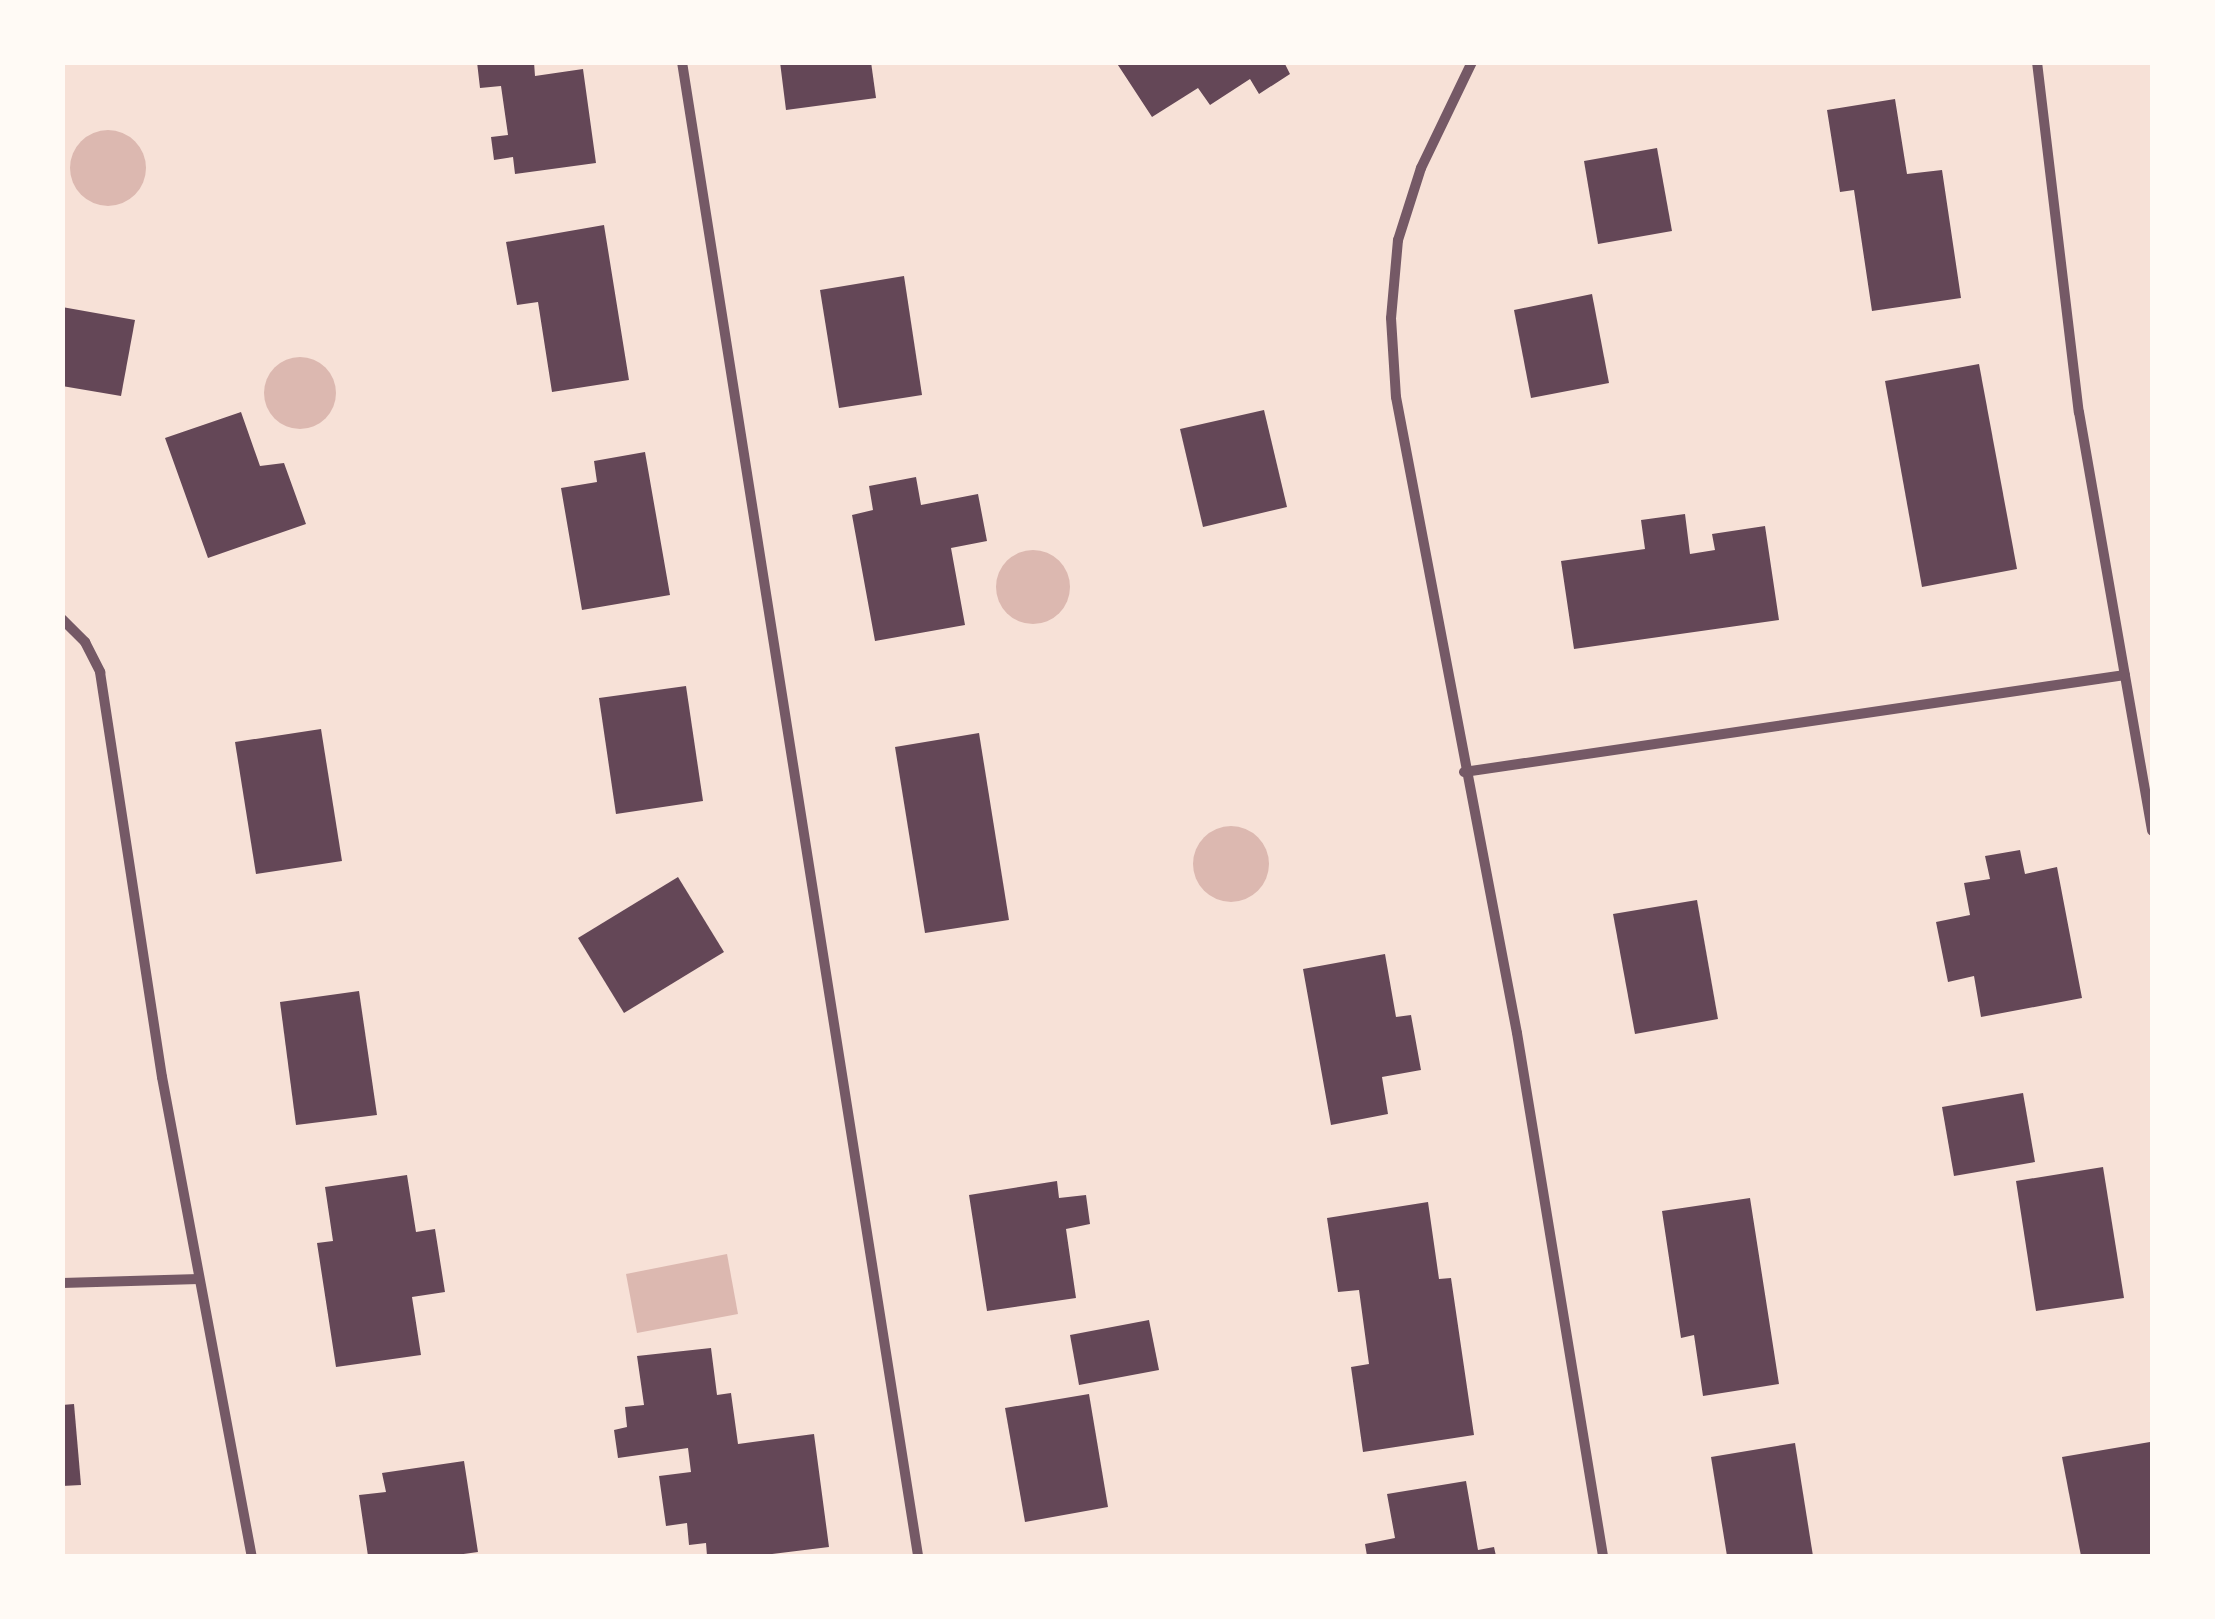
<!DOCTYPE html>
<html>
<head>
<meta charset="utf-8">
<style>
  body { margin:0 }
  #map { position:relative; width:2215px; height:1619px; overflow:hidden; background:#f7e1d7; font-family:Quicksand,sans-serif }
  div>[style] { position:absolute }
  [style*='--x'] { left:calc(var(--x)*1px); top:calc(var(--y)*1px); width:calc(var(--w)*1px); rotate:calc(var(--a)*1deg) }
  .water>* { inset:0; background:#dcb8b0 }
  .round { border-radius:50% }
  .building>* { inset:0; background:#644757 }
  .minor>* { height:10px; margin:-5px; padding:0 5px; transform-origin:5px; border-radius:5px; background:#755966 }
  span { translate:-50% -50%; white-space:nowrap; text-align:center; line-height:1.15; -webkit-text-stroke:9px #fffaf5; paint-order:stroke }
  .frame { position:absolute; inset:0; border:65px solid #fffaf5; pointer-events:none }
</style>
</head>
<body>
<div id="map">
  <div class="water">
    <div class="round" style="left:70px;top:130px;width:76px;height:76px"></div>
    <div class="round" style="left:264px;top:357px;width:72px;height:72px"></div>
    <div class="round" style="left:996px;top:550px;width:74px;height:74px"></div>
    <div class="round" style="left:1193px;top:826px;width:76px;height:76px"></div>
    <div style="clip-path:polygon(727px 1254px,738px 1314px,637px 1333px,626px 1274px)"></div>
  </div>
  <div class="building">
    <div style="clip-path:polygon(477px 62px,534px 62px,535px 76px,583px 69px,596px 163px,515px 174px,513px 157px,494px 160px,491px 137px,508px 135px,501px 86px,480px 88px)"></div>
    <div style="clip-path:polygon(780px 62px,871px 62px,876px 98px,786px 110px)"></div>
    <div style="clip-path:polygon(1116px 62px,1284px 62px,1290px 74px,1259px 94px,1250px 79px,1210px 105px,1198px 88px,1152px 117px)"></div>
    <div style="clip-path:polygon(1895px 99px,1907px 174px,1942px 170px,1961px 298px,1872px 311px,1854px 190px,1840px 192px,1827px 110px)"></div>
    <div style="clip-path:polygon(1657px 148px,1672px 231px,1598px 244px,1584px 161px)"></div>
    <div style="clip-path:polygon(604px 225px,629px 380px,552px 392px,538px 302px,517px 305px,506px 242px)"></div>
    <div style="clip-path:polygon(904px 276px,922px 395px,839px 408px,820px 290px)"></div>
    <div style="clip-path:polygon(1592px 294px,1609px 383px,1531px 398px,1514px 310px)"></div>
    <div style="clip-path:polygon(62px 307px,135px 320px,121px 396px,62px 386px)"></div>
    <div style="clip-path:polygon(1979px 364px,2017px 569px,1922px 587px,1885px 381px)"></div>
    <div style="clip-path:polygon(1264px 410px,1287px 507px,1203px 527px,1180px 429px)"></div>
    <div style="clip-path:polygon(241px 412px,260px 466px,284px 463px,306px 524px,208px 558px,165px 438px)"></div>
    <div style="clip-path:polygon(645px 452px,670px 595px,582px 610px,561px 488px,597px 482px,594px 461px)"></div>
    <div style="clip-path:polygon(916px 477px,921px 505px,978px 494px,987px 541px,951px 548px,965px 625px,875px 641px,852px 515px,873px 510px,869px 486px)"></div>
    <div style="clip-path:polygon(1685px 514px,1690px 554px,1715px 550px,1712px 534px,1765px 526px,1779px 620px,1574px 649px,1561px 561px,1645px 549px,1641px 520px)"></div>
    <div style="clip-path:polygon(686px 686px,703px 801px,616px 814px,599px 698px)"></div>
    <div style="clip-path:polygon(321px 729px,342px 861px,256px 874px,235px 742px)"></div>
    <div style="clip-path:polygon(979px 733px,1009px 920px,925px 933px,895px 747px)"></div>
    <div style="clip-path:polygon(2020px 850px,2025px 874px,2057px 867px,2082px 998px,1981px 1017px,1974px 976px,1948px 982px,1936px 922px,1970px 915px,1964px 883px,1990px 879px,1985px 856px)"></div>
    <div style="clip-path:polygon(678px 877px,724px 952px,624px 1013px,578px 938px)"></div>
    <div style="clip-path:polygon(1697px 900px,1718px 1019px,1635px 1034px,1613px 914px)"></div>
    <div style="clip-path:polygon(1385px 954px,1396px 1017px,1411px 1015px,1421px 1070px,1382px 1077px,1388px 1114px,1331px 1125px,1303px 969px)"></div>
    <div style="clip-path:polygon(359px 991px,377px 1115px,296px 1125px,280px 1002px)"></div>
    <div style="clip-path:polygon(2023px 1093px,2035px 1162px,1954px 1176px,1942px 1107px)"></div>
    <div style="clip-path:polygon(2103px 1167px,2124px 1298px,2036px 1311px,2016px 1181px)"></div>
    <div style="clip-path:polygon(407px 1175px,416px 1232px,435px 1229px,445px 1292px,412px 1297px,421px 1355px,336px 1367px,317px 1243px,333px 1241px,325px 1187px)"></div>
    <div style="clip-path:polygon(1057px 1181px,1059px 1198px,1086px 1195px,1090px 1224px,1066px 1229px,1076px 1298px,987px 1311px,969px 1195px)"></div>
    <div style="clip-path:polygon(1750px 1198px,1779px 1384px,1703px 1396px,1694px 1335px,1681px 1338px,1662px 1211px)"></div>
    <div style="clip-path:polygon(1428px 1202px,1439px 1279px,1451px 1278px,1474px 1435px,1363px 1452px,1351px 1367px,1369px 1364px,1359px 1290px,1338px 1292px,1327px 1218px)"></div>
    <div style="clip-path:polygon(1149px 1320px,1159px 1370px,1079px 1385px,1070px 1335px)"></div>
    <div style="clip-path:polygon(711px 1348px,717px 1395px,731px 1393px,738px 1444px,814px 1434px,829px 1547px,756px 1556px,707px 1556px,706px 1543px,689px 1545px,687px 1523px,666px 1526px,659px 1476px,691px 1472px,688px 1448px,618px 1458px,614px 1430px,627px 1427px,625px 1407px,644px 1405px,637px 1356px)"></div>
    <div style="clip-path:polygon(1089px 1394px,1108px 1507px,1025px 1522px,1005px 1408px)"></div>
    <div style="clip-path:polygon(74px 1404px,81px 1485px,62px 1486px,62px 1405px)"></div>
    <div style="clip-path:polygon(2150px 1442px,2152px 1556px,2081px 1556px,2062px 1457px)"></div>
    <div style="clip-path:polygon(1795px 1443px,1813px 1556px,1727px 1556px,1711px 1457px)"></div>
    <div style="clip-path:polygon(464px 1461px,478px 1552px,449px 1556px,368px 1556px,359px 1495px,386px 1492px,382px 1473px)"></div>
    <div style="clip-path:polygon(1466px 1481px,1478px 1550px,1494px 1547px,1496px 1556px,1367px 1556px,1365px 1544px,1395px 1538px,1387px 1494px)"></div>
  </div>
  <div class="minor">
    <div style="--x:682;--y:62;--w:1513;--a:81.02"></div>
    <div style="--x:1472;--y:62;--w:118;--a:115.7"></div>
    <div style="--x:1421;--y:168;--w:76;--a:107.7"></div>
    <div style="--x:1398;--y:240;--w:78;--a:95.1"></div>
    <div style="--x:1391;--y:318;--w:79;--a:86.4"></div>
    <div style="--x:1396;--y:397;--w:647;--a:79.23"></div>
    <div style="--x:1517;--y:1033;--w:530;--a:80.66"></div>
    <div style="--x:2037;--y:62;--w:353;--a:83.2"></div>
    <div style="--x:2079;--y:412;--w:425;--a:80.1"></div>
    <div style="--x:62;--y:619;--w:33;--a:45"></div>
    <div style="--x:85;--y:642;--w:34;--a:63"></div>
    <div style="--x:100;--y:672;--w:410;--a:81.3"></div>
    <div style="--x:162;--y:1077;--w:487;--a:79.4"></div>
    <div style="--x:1464;--y:772;--w:668;--a:-8.35"></div>
    <div style="--x:62;--y:1283;--w:137;--a:-1.7"></div>
  </div>
  <div class="frame"></div>
</div>
</body>
</html>
